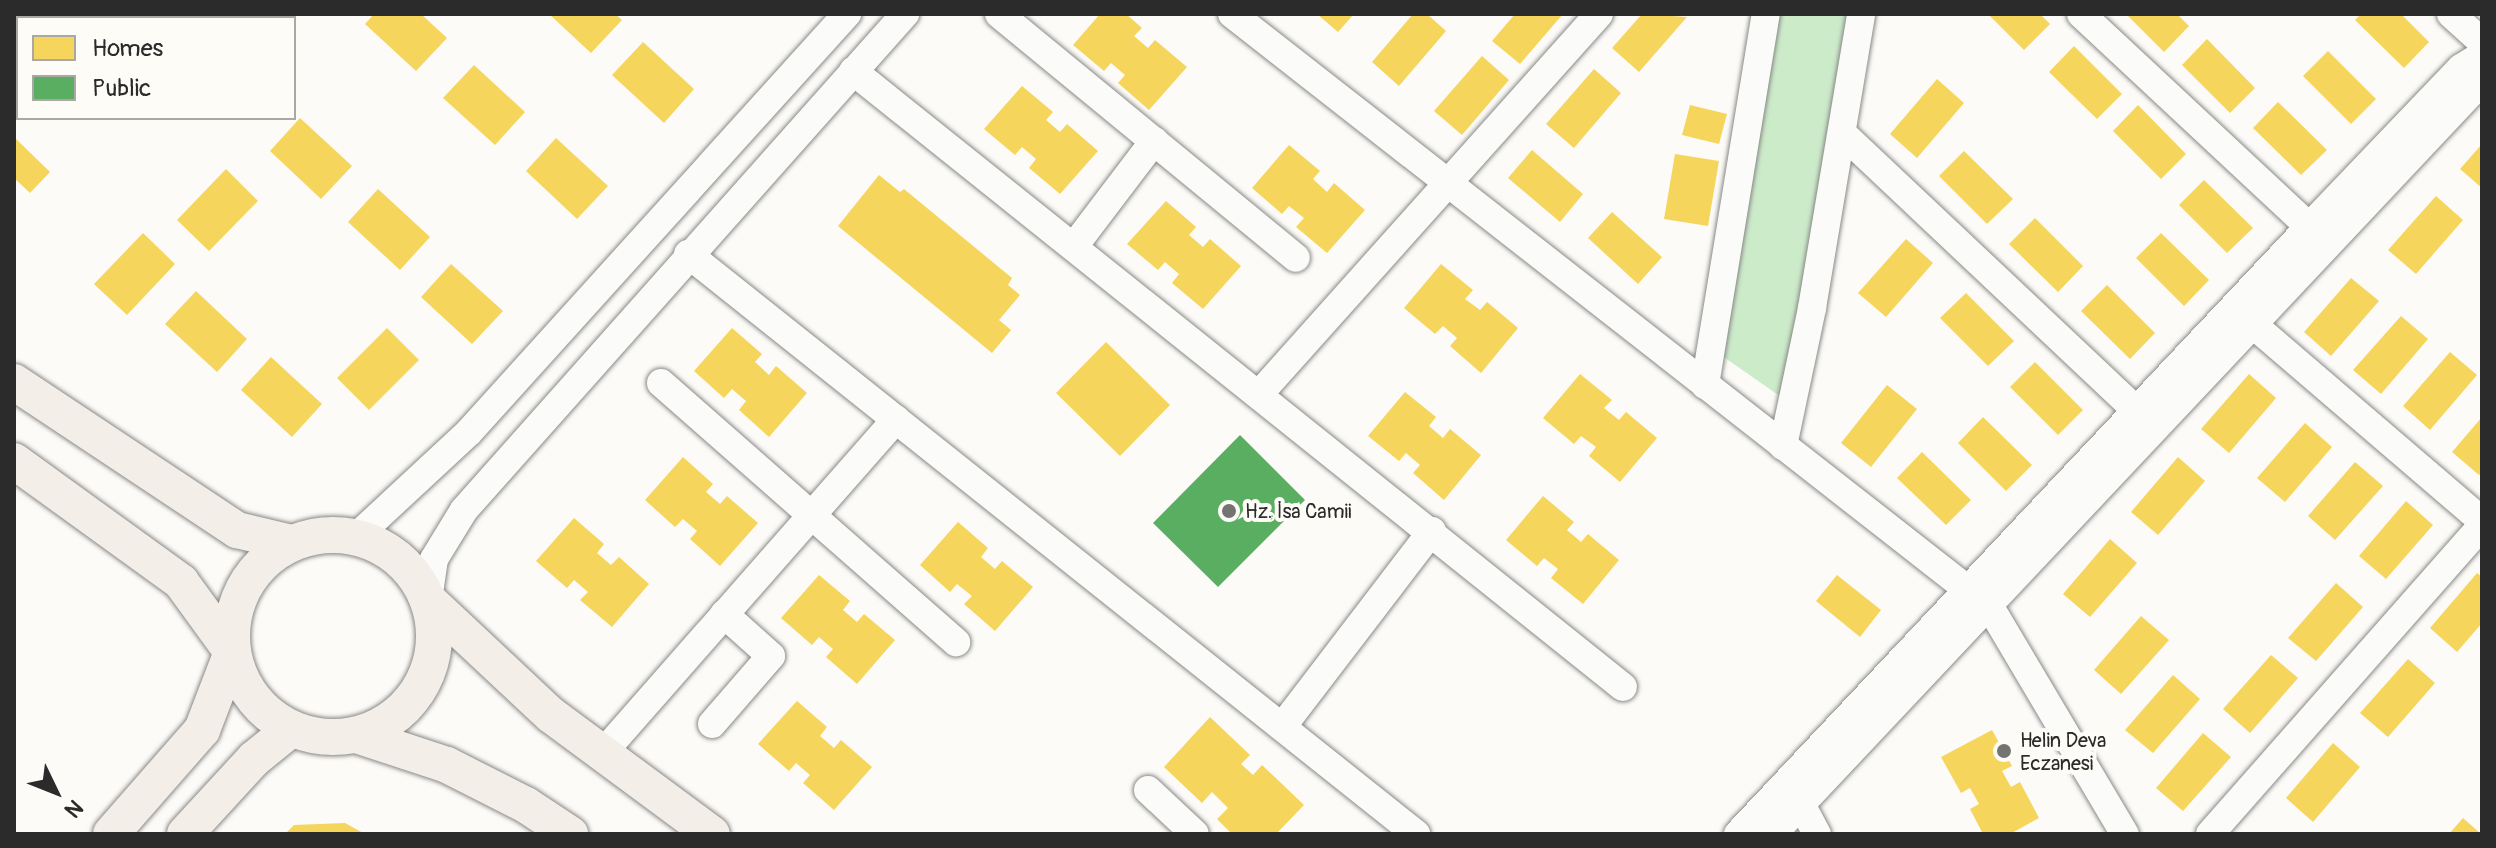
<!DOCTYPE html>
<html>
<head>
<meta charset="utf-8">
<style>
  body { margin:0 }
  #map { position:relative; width:2496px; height:848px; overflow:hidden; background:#fcfbf8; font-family:Pangolin,sans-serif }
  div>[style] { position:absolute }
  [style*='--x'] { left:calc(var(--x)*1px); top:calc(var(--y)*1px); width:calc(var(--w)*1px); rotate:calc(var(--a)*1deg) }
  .green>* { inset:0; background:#ccebc9 }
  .homes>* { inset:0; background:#f6d55c }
  .public>* { inset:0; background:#5aae61 }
  .roads { filter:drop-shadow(0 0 2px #898987) drop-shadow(0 0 2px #898987) }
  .minor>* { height:28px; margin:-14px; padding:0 14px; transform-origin:14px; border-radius:14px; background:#fbfbf9 }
  .major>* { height:36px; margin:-18px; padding:0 18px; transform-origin:18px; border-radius:18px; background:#f3eee8 }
  .major>.ring { margin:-18px; padding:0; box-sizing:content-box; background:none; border:36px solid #f3eee8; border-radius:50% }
  .dots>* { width:22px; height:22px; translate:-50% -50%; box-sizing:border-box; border:4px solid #fdfcf7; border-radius:50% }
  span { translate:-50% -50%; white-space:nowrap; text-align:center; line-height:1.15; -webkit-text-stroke:8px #fdfcf7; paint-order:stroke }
  .poi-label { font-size:20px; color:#2b2b2b }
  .left { translate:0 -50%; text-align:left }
  .frame { position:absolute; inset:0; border:16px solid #2b2b2b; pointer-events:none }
  .legend { position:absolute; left:16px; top:16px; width:280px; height:104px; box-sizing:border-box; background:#fdfcf7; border:2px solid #a9a8a5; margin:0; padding:10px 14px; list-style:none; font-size:24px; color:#2b2b2b }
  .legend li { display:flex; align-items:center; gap:16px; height:40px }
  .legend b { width:40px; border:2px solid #a9a8a5 }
  .north { position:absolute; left:16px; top:752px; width:80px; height:80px; -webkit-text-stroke:6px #fdfcf7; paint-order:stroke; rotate:133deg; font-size:22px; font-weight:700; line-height:32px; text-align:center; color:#2b2b2b }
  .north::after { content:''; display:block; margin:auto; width:28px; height:36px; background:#2b2b2b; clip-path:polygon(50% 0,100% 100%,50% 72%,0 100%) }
</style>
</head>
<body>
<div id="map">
  <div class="green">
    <div style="clip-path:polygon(1775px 14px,1851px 14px,1784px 399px,1718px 353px)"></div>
  </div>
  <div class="homes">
    <div style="clip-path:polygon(374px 14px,421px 14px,447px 38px,416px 71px,365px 24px)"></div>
    <div style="clip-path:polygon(549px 14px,615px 14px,622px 20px,591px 53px)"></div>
    <div style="clip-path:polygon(1100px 14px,1126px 14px,1142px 28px,1134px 36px,1148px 48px,1155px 40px,1187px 67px,1149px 110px,1118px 83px,1125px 75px,1111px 63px,1104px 71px,1073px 45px)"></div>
    <div style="clip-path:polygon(1317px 14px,1354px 14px,1338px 32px)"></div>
    <div style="clip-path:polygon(1413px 14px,1427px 14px,1446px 31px,1399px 86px,1372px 62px)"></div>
    <div style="clip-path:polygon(1515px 14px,1563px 14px,1520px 64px,1492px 41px)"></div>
    <div style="clip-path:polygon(1642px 14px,1687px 17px,1639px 72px,1612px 48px)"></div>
    <div style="clip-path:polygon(1988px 14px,2040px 14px,2050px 24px,2024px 50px)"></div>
    <div style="clip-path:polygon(2126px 14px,2177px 14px,2189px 26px,2164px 52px)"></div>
    <div style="clip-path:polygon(2361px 14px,2401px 14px,2429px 42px,2404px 68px,2355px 20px)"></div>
    <div style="clip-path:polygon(2207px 39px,2255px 88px,2230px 113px,2182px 65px)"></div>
    <div style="clip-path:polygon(643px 42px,694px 89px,664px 123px,612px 75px)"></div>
    <div style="clip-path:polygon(2074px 46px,2122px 94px,2097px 119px,2049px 72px)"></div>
    <div style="clip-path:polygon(2328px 51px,2376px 99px,2351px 124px,2303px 76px)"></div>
    <div style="clip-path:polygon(1482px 56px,1509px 80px,1462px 135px,1434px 111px)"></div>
    <div style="clip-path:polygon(474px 65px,525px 112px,495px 145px,443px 98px)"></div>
    <div style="clip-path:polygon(1594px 69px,1621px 93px,1574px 148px,1546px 124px)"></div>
    <div style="clip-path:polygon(1937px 79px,1964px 103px,1917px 158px,1890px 134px)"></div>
    <div style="clip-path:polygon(1022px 86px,1053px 112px,1046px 120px,1060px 132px,1067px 124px,1098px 151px,1060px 194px,1029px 168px,1036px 159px,1022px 147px,1015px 155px,984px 129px)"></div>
    <div style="clip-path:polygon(2278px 102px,2327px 150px,2301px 175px,2253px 128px)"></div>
    <div style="clip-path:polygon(1690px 105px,1727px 114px,1719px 144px,1682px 135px)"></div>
    <div style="clip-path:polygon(2138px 105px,2186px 154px,2161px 179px,2113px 131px)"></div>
    <div style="clip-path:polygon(300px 118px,352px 166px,321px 199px,270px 151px)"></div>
    <div style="clip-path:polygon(14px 137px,50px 172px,30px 193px,14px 178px)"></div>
    <div style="clip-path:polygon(556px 138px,608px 186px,577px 219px,526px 171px)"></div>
    <div style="clip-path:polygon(2482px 144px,2482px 188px,2460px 169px)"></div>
    <div style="clip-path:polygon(1289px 145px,1320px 171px,1313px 179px,1327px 192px,1334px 183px,1365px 210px,1327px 253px,1296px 227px,1304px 218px,1289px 206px,1282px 214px,1252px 188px)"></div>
    <div style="clip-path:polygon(1532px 150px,1583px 194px,1560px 222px,1508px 178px)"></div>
    <div style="clip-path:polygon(1964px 151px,2013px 199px,1987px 224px,1939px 176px)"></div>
    <div style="clip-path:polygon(1675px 154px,1719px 161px,1708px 226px,1664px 219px)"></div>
    <div style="clip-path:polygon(226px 169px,258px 201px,209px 251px,177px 220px)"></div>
    <div style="clip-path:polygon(879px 175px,900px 192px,904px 189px,1012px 278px,1008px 285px,1020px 295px,999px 320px,1011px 330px,992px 353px,838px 226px)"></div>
    <div style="clip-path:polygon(2204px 180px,2253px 228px,2227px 253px,2179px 205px)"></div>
    <div style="clip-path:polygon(378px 189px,430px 237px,400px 270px,348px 222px)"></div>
    <div style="clip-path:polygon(2436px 196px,2463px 220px,2416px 274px,2388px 250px)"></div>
    <div style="clip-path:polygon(1166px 201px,1196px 227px,1189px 235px,1203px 247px,1210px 239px,1241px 266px,1203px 309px,1172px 283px,1179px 274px,1165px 262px,1158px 270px,1127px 244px)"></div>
    <div style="clip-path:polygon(1612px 212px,1662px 257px,1638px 284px,1588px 238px)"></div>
    <div style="clip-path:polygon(2035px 218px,2083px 266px,2058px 292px,2009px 244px)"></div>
    <div style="clip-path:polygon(143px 233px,175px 264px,127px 315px,94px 284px)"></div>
    <div style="clip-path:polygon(2161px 233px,2209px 280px,2184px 306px,2136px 258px)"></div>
    <div style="clip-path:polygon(1906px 239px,1933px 263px,1886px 317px,1858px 293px)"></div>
    <div style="clip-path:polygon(451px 264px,503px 311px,472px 344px,421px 297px)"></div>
    <div style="clip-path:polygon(1441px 264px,1473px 290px,1465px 299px,1480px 310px,1487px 302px,1518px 328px,1481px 373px,1450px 346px,1457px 338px,1443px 326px,1435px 334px,1404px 308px)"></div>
    <div style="clip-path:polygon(2351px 278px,2379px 301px,2331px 356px,2304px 332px)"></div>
    <div style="clip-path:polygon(2107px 285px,2155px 333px,2130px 359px,2081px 311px)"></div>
    <div style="clip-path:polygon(196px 291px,247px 339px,217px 372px,165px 324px)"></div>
    <div style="clip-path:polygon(1966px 293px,2014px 341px,1988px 366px,1940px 318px)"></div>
    <div style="clip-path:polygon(2401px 316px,2428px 339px,2381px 394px,2353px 370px)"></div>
    <div style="clip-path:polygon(387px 328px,419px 360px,369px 410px,337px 378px)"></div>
    <div style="clip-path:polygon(732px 328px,762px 354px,755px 362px,769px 375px,776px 366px,807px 393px,769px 437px,739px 410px,746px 401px,732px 389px,724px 398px,694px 371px)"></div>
    <div style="clip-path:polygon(1106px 342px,1170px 405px,1120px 456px,1056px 393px)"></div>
    <div style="clip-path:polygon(2450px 352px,2477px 375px,2430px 430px,2403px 406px)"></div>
    <div style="clip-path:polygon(271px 357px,322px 404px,292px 437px,241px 390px)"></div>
    <div style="clip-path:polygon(2035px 362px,2083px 410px,2058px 435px,2010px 387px)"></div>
    <div style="clip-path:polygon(1580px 374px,1612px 400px,1604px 408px,1619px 420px,1626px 412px,1657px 438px,1620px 482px,1589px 456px,1596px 447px,1581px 436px,1574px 444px,1543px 418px)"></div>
    <div style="clip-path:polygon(2249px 374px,2276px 398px,2229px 453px,2201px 429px)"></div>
    <div style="clip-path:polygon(1887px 385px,1917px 409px,1871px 467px,1841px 443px)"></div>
    <div style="clip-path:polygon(1405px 392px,1436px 417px,1429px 426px,1443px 438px,1450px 429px,1481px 455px,1444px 500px,1413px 473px,1420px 465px,1406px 453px,1399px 461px,1368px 436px)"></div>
    <div style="clip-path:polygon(1983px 417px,2032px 465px,2006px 491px,1958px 443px)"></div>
    <div style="clip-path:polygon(2482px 417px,2482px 472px,2479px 475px,2452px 452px)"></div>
    <div style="clip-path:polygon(2305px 423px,2332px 447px,2285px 502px,2257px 478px)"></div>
    <div style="clip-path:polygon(1922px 452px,1971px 500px,1946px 525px,1897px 478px)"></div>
    <div style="clip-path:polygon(683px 457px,713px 484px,706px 492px,720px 504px,727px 496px,758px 523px,720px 566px,690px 539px,697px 531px,683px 519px,675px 527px,645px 500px)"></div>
    <div style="clip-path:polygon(2178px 457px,2205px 481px,2158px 535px,2131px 512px)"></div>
    <div style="clip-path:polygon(2355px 462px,2383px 486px,2335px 540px,2308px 516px)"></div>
    <div style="clip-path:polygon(1543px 496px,1574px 522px,1567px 530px,1581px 542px,1588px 534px,1619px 560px,1583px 604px,1551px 578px,1558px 569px,1544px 558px,1537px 566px,1506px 540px)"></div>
    <div style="clip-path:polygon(2406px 501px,2433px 525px,2386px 579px,2359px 556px)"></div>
    <div style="clip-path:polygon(574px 518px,604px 544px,597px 553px,611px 565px,619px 557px,649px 584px,612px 627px,580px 600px,588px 592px,574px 580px,567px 588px,536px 561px)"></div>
    <div style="clip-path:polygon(958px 522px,988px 548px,981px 557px,995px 569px,1002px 561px,1033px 587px,995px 631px,964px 604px,972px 596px,957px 584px,950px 592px,920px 565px)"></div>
    <div style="clip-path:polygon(2110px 539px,2137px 563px,2090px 617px,2063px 594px)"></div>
    <div style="clip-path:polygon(2477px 573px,2482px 577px,2482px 623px,2457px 652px,2430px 628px)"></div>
    <div style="clip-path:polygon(819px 575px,850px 601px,843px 610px,857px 622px,864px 614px,895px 640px,857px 684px,826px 657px,833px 649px,819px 637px,812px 645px,781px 618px)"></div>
    <div style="clip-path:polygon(1837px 575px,1881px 610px,1860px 637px,1816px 601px)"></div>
    <div style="clip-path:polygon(2336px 583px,2363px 607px,2316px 661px,2288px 638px)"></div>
    <div style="clip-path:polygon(2141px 616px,2169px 640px,2121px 694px,2094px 670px)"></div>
    <div style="clip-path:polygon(2271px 655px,2298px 678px,2250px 733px,2223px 709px)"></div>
    <div style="clip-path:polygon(2408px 659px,2435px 683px,2388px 737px,2360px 713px)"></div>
    <div style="clip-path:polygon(2173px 675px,2200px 699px,2153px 753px,2125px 730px)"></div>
    <div style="clip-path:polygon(797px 701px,827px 727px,820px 736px,834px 748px,841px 740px,872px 767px,834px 810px,803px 783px,810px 775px,796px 763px,789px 771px,758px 744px)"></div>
    <div style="clip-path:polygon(1210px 717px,1250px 755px,1241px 764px,1253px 775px,1262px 765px,1304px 805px,1276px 834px,1232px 834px,1217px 819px,1228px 808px,1212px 792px,1202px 803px,1164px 767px)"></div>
    <div style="clip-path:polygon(1992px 730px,2012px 766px,2002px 771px,2011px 787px,2020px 782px,2039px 818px,2010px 834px,1983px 834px,1970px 809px,1979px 804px,1970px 788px,1961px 793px,1941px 757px)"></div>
    <div style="clip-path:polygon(2203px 733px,2231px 757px,2183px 811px,2156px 788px)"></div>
    <div style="clip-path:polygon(2333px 743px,2360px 767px,2313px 822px,2286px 798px)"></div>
    <div style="clip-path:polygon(2463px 818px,2481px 834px,2449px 834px)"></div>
    <div style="clip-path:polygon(345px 823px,365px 834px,285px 834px,294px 825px)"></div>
  </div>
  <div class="public">
    <div style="clip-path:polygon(1240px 435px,1305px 500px,1218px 587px,1153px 523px)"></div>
  </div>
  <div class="roads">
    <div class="minor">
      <div style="--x:999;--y:14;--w:384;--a:39.4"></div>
      <div style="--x:1232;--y:14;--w:962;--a:38.04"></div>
      <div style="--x:1990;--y:607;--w:264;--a:59.3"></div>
      <div style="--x:2081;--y:14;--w:331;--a:43"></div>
      <div style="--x:2451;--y:14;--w:42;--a:42.1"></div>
      <div style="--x:853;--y:71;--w:986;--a:38.66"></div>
      <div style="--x:1843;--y:134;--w:422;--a:43.3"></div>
      <div style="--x:1075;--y:245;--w:131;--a:-52.8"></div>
      <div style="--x:688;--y:254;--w:931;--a:38.54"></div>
      <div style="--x:2243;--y:316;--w:315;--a:40.6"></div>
      <div style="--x:661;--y:383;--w:393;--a:41.3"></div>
      <div style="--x:1705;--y:385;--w:376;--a:-80.7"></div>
      <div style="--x:1261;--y:392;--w:507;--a:-48.2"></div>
      <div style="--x:1783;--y:446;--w:141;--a:-78.1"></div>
      <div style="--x:1812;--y:308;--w:298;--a:-80.5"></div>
      <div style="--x:356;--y:537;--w:154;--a:-42.9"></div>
      <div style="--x:469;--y:432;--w:564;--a:-47.88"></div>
      <div style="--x:428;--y:600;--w:41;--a:-81.7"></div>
      <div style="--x:434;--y:559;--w:57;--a:-58.5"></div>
      <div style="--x:464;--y:510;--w:664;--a:-48.36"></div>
      <div style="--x:712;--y:724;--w:90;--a:-49.1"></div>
      <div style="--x:771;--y:656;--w:63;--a:-138.2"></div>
      <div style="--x:1282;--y:727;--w:247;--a:-52.6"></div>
      <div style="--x:601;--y:755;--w:447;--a:-48.7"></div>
      <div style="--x:1148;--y:790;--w:64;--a:43.1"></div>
      <div style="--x:1801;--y:804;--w:34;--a:62"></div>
      <div style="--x:1738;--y:834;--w:833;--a:-46.75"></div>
      <div style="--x:2309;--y:227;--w:220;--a:-46.3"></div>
      <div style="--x:2461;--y:68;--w:25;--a:-32"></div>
      <div style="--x:1773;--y:834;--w:1034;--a:-46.72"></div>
      <div style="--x:2210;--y:834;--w:412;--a:-48.6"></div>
    </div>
    <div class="major">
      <div style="--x:14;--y:382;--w:268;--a:33.6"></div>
      <div style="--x:237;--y:530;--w:56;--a:13.5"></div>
      <div style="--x:14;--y:461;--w:206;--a:35.9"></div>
      <div style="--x:181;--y:582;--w:87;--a:53.9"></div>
      <div style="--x:232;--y:652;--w:84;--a:111"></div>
      <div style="--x:202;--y:730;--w:138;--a:131.2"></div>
      <div class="ring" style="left:232px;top:535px;width:166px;height:166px"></div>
      <div style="--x:428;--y:600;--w:168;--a:43.1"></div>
      <div style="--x:551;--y:715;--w:200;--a:36.5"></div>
      <div style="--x:356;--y:735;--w:96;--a:18.2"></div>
      <div style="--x:447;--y:765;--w:89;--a:26.9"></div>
      <div style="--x:526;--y:805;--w:53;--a:33.4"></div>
      <div style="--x:185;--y:834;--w:102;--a:-47.4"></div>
      <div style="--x:254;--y:759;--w:48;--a:-39"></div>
    </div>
  </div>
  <div class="dots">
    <div style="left:1229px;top:511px;background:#747473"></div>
    <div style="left:2004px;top:751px;background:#747473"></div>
  </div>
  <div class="poi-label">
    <span class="left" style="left:1245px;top:511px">Hz. İsa Camii</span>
    <span class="left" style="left:2020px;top:752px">Helin Deva<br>Eczanesi</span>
  </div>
  <div class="frame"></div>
  <ul class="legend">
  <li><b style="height:22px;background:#f6d55c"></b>Homes</li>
  <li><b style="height:22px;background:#5aae61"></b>Public</li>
  </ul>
  <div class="north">N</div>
</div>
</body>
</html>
